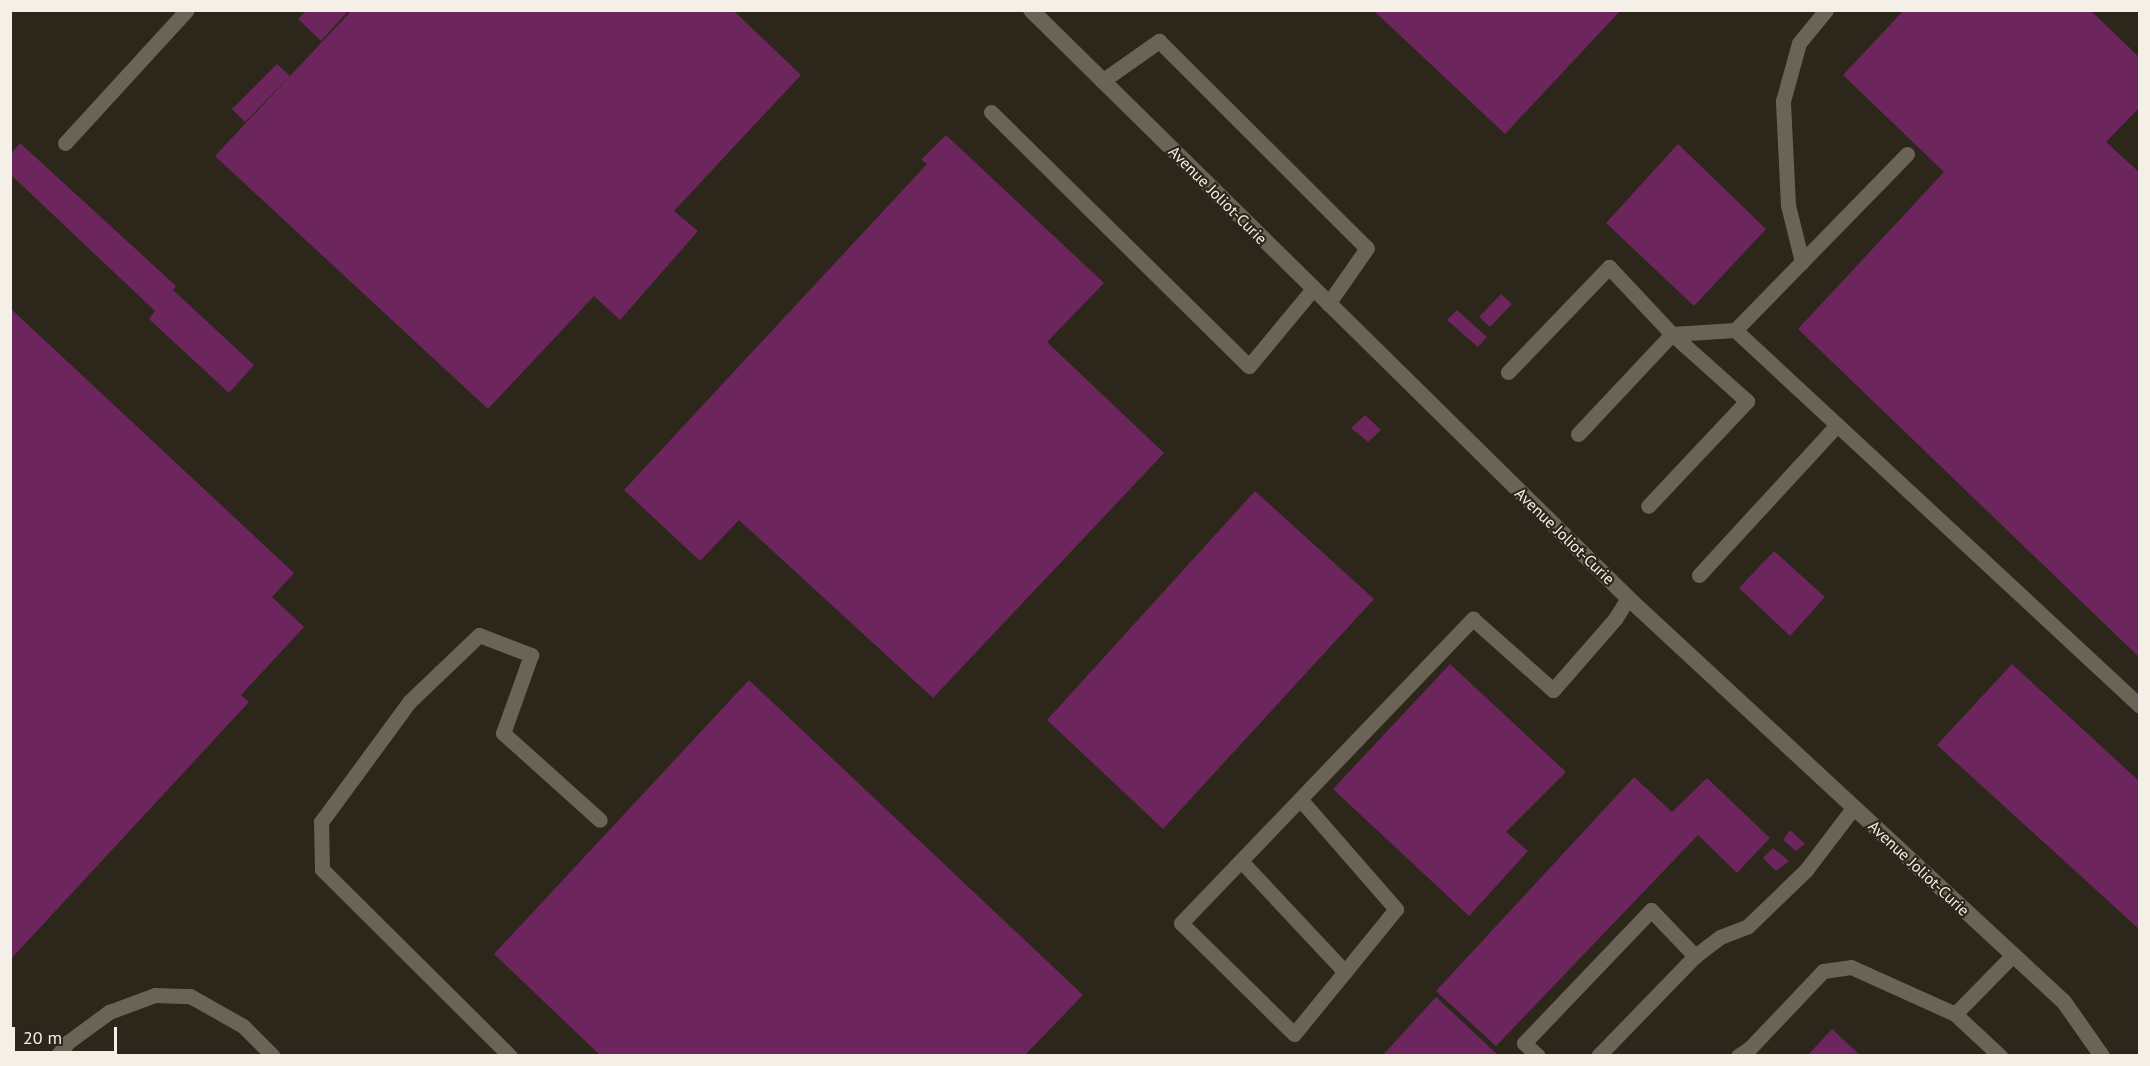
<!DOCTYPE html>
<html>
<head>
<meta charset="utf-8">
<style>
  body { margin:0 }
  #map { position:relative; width:2150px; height:1066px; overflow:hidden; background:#2c271a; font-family:"PT Sans",sans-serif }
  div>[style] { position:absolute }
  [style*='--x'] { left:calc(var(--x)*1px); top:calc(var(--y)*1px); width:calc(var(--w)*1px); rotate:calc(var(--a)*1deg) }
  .building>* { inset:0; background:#6d255d }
  .service>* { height:15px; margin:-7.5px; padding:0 7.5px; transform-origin:7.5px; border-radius:7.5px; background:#6b6456 }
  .tertiary>* { height:16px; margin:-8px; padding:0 8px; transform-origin:8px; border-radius:8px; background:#6b6456 }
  span { translate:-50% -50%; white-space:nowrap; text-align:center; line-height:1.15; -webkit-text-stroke:4.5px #2c271a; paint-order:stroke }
  .street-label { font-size:16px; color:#f4f0e8 }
  .frame { position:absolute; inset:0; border:12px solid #f4f0e8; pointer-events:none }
  .scale { position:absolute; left:12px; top:1027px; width:105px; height:27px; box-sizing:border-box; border:3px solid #f4f0e8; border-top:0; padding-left:8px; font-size:18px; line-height:21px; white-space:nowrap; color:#f4f0e8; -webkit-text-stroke:4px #2c271a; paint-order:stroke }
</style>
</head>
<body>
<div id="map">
  <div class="building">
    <div style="clip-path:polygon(307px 10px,349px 10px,321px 41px,298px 19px)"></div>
    <div style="clip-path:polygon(352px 10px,733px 10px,801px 75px,674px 211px,698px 231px,620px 320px,594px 296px,488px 409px,215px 156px)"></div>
    <div style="clip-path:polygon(1373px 10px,1621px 10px,1505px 134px)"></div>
    <div style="clip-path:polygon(1904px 10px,2090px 10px,2140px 58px,2140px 107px,2106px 142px,2140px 173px,2140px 658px,1798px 329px,1944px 172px,1843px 75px)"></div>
    <div style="clip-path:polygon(277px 64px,290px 76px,245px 122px,232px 109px)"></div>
    <div style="clip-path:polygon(946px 135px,1104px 283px,1047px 342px,1164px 453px,933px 698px,739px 520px,700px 561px,624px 490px,927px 164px,921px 160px)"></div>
    <div style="clip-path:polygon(20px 143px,176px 286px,173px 290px,254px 365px,229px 393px,149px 319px,155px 311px,10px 174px,10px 155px)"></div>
    <div style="clip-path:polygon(1678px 144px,1766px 229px,1694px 306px,1606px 223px)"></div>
    <div style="clip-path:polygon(1501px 294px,1512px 304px,1490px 327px,1479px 317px)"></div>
    <div style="clip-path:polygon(10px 308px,294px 573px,272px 597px,304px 627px,241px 695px,249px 702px,10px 960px)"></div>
    <div style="clip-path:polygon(1457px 310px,1487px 337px,1478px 347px,1447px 320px)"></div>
    <div style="clip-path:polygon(1365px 415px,1381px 430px,1368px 442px,1351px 428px)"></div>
    <div style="clip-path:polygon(1255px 491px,1374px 599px,1163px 829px,1047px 720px)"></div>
    <div style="clip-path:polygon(1774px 551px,1825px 597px,1790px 636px,1739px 588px)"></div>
    <div style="clip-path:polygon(1450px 664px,1566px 772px,1506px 832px,1528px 851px,1469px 916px,1333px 789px)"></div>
    <div style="clip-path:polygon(2012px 664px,2140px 782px,2140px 930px,1937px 745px)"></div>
    <div style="clip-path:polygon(749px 680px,1083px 995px,1024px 1056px,601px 1056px,494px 954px)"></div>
    <div style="clip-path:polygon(1634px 777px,1672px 812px,1707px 778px,1770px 838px,1737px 873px,1698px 835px,1496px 1046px,1436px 991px)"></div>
    <div style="clip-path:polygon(1790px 830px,1805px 844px,1796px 851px,1783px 840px)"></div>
    <div style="clip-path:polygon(1773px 848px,1789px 861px,1776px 871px,1763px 858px)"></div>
    <div style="clip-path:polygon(1436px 997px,1499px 1056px,1382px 1056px)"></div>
    <div style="clip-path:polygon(1832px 1029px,1861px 1056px,1807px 1056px)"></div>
  </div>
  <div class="service">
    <div style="--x:1102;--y:81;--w:70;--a:-35.1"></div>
    <div style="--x:1159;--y:41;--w:293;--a:44.9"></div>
    <div style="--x:1367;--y:248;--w:68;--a:124.9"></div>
    <div style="--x:991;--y:112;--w:362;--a:44.6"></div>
    <div style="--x:1249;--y:366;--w:100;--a:-50.3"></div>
    <div style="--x:65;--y:143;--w:180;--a:-47.5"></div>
    <div style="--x:1907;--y:154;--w:246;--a:134.3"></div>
    <div style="--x:1735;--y:330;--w:553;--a:42.87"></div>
    <div style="--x:1802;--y:262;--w:59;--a:-103.8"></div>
    <div style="--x:1788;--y:205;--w:104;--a:-92.8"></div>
    <div style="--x:1783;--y:101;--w:60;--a:-74.6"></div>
    <div style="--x:1799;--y:43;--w:43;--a:-50.7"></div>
    <div style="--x:1508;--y:372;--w:146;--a:-46.1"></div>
    <div style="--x:1609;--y:267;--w:92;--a:46.8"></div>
    <div style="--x:1672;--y:334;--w:101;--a:41.8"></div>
    <div style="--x:1747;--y:401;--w:144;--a:133.3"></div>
    <div style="--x:1578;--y:434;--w:137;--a:-46.8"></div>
    <div style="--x:1672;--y:334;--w:63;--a:-3.6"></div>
    <div style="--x:1699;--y:575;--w:204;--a:-47.4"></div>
    <div style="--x:1300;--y:799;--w:146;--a:48.9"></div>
    <div style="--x:1396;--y:909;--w:161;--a:129.2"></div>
    <div style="--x:1294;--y:1034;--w:158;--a:-135.5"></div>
    <div style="--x:1181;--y:923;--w:422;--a:-46.2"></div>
    <div style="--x:1473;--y:619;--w:107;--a:41.6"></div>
    <div style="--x:1553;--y:690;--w:94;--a:-48.9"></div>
    <div style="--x:1615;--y:619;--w:25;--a:-58"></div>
    <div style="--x:1241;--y:861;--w:152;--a:46.9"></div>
    <div style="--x:1695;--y:956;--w:31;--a:-37"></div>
    <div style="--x:1720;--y:937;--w:30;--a:-21"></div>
    <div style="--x:1748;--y:926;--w:81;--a:-44"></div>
    <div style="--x:1806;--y:870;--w:79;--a:-52.7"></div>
    <div style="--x:1955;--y:1014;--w:83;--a:-45.5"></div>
    <div style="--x:57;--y:1056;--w:18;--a:-52"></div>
    <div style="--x:68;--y:1042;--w:51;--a:-36.2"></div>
    <div style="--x:109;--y:1012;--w:49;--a:-20.3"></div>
    <div style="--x:155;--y:995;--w:35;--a:2"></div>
    <div style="--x:190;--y:996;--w:61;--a:29.5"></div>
    <div style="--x:243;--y:1026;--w:42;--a:45"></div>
    <div style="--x:510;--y:1056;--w:265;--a:-135.2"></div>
    <div style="--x:322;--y:869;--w:47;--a:-91.2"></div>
    <div style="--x:321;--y:822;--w:149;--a:-53.7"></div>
    <div style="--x:409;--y:702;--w:97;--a:-43.7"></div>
    <div style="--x:479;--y:635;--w:56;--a:21"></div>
    <div style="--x:531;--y:655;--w:83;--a:109.7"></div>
    <div style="--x:503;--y:733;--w:130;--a:41.9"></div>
    <div style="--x:1538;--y:1056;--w:19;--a:-137"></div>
    <div style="--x:1524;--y:1043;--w:184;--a:-46.3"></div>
    <div style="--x:1651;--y:910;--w:64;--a:46.3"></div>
    <div style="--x:1695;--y:956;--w:139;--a:134.1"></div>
    <div style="--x:1738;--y:1056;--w:14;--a:-34"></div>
    <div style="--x:1750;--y:1048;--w:106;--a:-46.5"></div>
    <div style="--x:1823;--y:971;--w:28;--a:-8"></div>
    <div style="--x:1851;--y:967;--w:114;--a:24.3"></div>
    <div style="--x:1955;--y:1014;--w:62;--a:43"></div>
  </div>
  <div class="tertiary">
    <div style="--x:1031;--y:10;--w:838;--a:44.56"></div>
    <div style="--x:1628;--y:598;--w:594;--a:42.82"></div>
    <div style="--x:2064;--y:1002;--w:66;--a:54.9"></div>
  </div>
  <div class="street-label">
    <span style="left:1218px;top:195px;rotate:45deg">Avenue Joliot-Curie</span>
    <span style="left:1565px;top:536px;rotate:44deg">Avenue Joliot-Curie</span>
    <span style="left:1919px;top:868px;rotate:43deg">Avenue Joliot-Curie</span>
  </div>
  <div class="frame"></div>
  <div class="scale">20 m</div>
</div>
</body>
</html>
